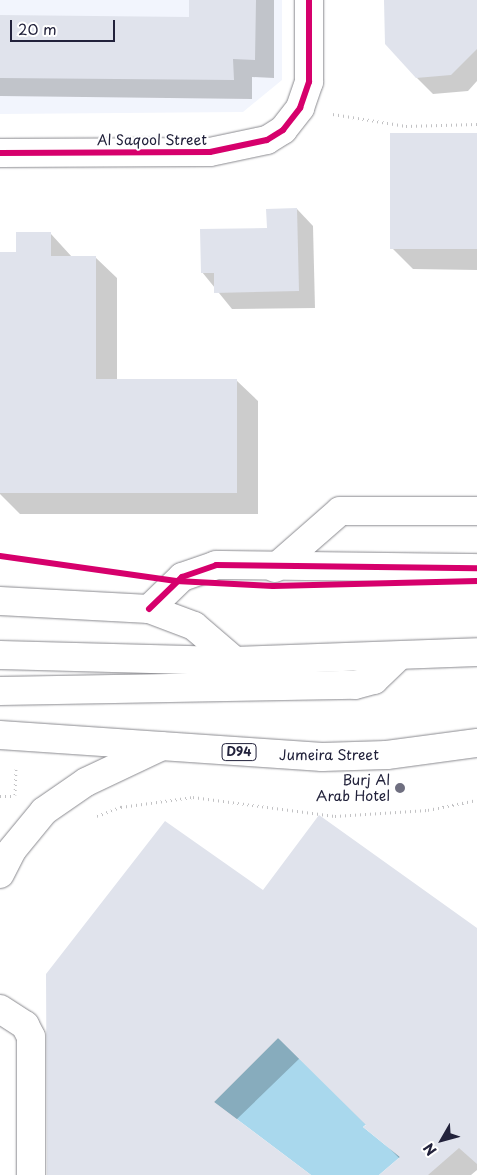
<!DOCTYPE html>
<html>
<head>
<meta charset="utf-8">
<style>
  body { margin:0 }
  #map { position:relative; width:477px; height:1175px; overflow:hidden; background:#fff; font-family:"Playpen Sans",sans-serif }
  div>[style] { position:absolute }
  [style*='--x'] { left:calc(var(--x)*1px); top:calc(var(--y)*1px); width:calc(var(--w)*1px); rotate:calc(var(--a)*1deg) }
  .built>* { inset:0; background:#f2f5fd }
  .water>* { inset:0; background:#a9d8ed }
  .shadow>* { inset:0; background:#0003 }
  .building>* { inset:0; background:#e0e3ec }
  .path>* { height:3px; margin-top:-1.5px; transform-origin:0; background:repeating-linear-gradient(90deg,#c2c2c4 0 1px,transparent 0 5px) }
  .roads { filter:drop-shadow(0 0 1px #8a8a8f) drop-shadow(0 0 1px #8a8a8f) }
  .minor>* { height:28px; margin:-14px; padding:0 14px; transform-origin:14px; border-radius:14px; background:#fff }
  .major>* { height:28px; margin:-14px; padding:0 14px; transform-origin:14px; border-radius:14px; background:#fff }
  .cycleway>* { height:6px; margin:-3px; padding:0 3px; transform-origin:3px; border-radius:3px; background:#d6006c }
  .dots>* { width:14px; height:14px; translate:-50% -50%; box-sizing:border-box; border:2px solid #fff; border-radius:50% }
  span { translate:-50% -50%; white-space:nowrap; text-align:center; line-height:1.15; -webkit-text-stroke:4px #fff; paint-order:stroke }
  .shield-label span { padding:1px 4px; background:#fff; border:1px solid; border-radius:4px; -webkit-text-stroke-width:0 }
  .shield-label { font-size:12px; color:#22223b; font-weight:700 }
  .street-label { font-size:14px; color:#22223b }
  .poi-label { font-size:14px; color:#22223b }
  .right { translate:-100% -50%; text-align:right }
  .north { position:absolute; left:417px; top:1115px; width:50px; height:50px; -webkit-text-stroke:4px #fff; paint-order:stroke; rotate:232deg; font-size:14px; font-weight:700; line-height:20px; text-align:center; color:#22223b }
  .north::after { content:''; display:block; margin:auto; width:18px; height:22px; background:#22223b; clip-path:polygon(50% 0,100% 100%,50% 72%,0 100%) }
  .scale { position:absolute; left:10px; top:20px; width:105px; height:22px; box-sizing:border-box; border:2px solid #22223b; border-top:0; padding-left:6px; font-size:15px; line-height:18px; white-space:nowrap; color:#22223b; -webkit-text-stroke:4px #fff; paint-order:stroke }
</style>
</head>
<body>
<div id="map">
  <div class="built">
    <div style="clip-path:polygon(0 0,282px 0,282px 80px,243px 112px,0 114px)"></div>
  </div>
  <div class="water">
    <div style="clip-path:polygon(278px 1038px,381px 1111px,363px 1127px,400px 1157px,379px 1175px,311px 1175px,214px 1102px)"></div>
  </div>
  <div class="shadow">
    <div style="clip-path:polygon(190px 0,274px 0,274px 78px,252px 77px,252px 99px,0 96px,0 17px,190px 19px)"></div>
    <div style="clip-path:polygon(385px 0,477px 0,477px 81px,468px 91px,433px 94px,416px 77px)"></div>
    <div style="clip-path:polygon(477px 134px,477px 270px,413px 269px,392px 248px)"></div>
    <div style="clip-path:polygon(297px 209px,313px 226px,315px 308px,232px 309px,202px 272px)"></div>
    <div style="clip-path:polygon(51px 234px,72px 257px,95px 257px,117px 278px,117px 380px,236px 380px,258px 401px,258px 514px,20px 514px,0 494px,0 253px,18px 253px)"></div>
    <div style="clip-path:polygon(264px 892px,477px 930px,477px 1170px,471px 1175px,381px 1175px,400px 1159px,300px 1058px,236px 1120px,309px 1175px,47px 1175px)"></div>
  </div>
  <div class="building">
    <div style="clip-path:polygon(189px 0,256px 0,255px 60px,233px 59px,234px 80px,0 78px,0 15px,189px 17px)"></div>
    <div style="clip-path:polygon(384px 0,477px 0,477px 49px,451px 75px,416px 78px,385px 44px)"></div>
    <div style="clip-path:polygon(390px 133px,477px 133px,477px 249px,390px 249px)"></div>
    <div style="clip-path:polygon(297px 208px,299px 291px,214px 293px,214px 273px,201px 273px,200px 229px,267px 228px,266px 209px)"></div>
    <div style="clip-path:polygon(16px 232px,51px 232px,51px 256px,96px 256px,96px 379px,237px 379px,237px 493px,0 493px,0 252px,16px 252px)"></div>
    <div style="clip-path:polygon(319px 815px,477px 928px,477px 1164px,459px 1148px,428px 1175px,379px 1175px,400px 1157px,363px 1127px,366px 1125px,278px 1038px,214px 1102px,311px 1175px,47px 1175px,46px 974px,165px 821px,263px 890px)"></div>
  </div>
  <div class="path">
    <div style="--x:333;--y:114;--w:74;--a:9.3"></div>
    <div style="--x:406;--y:126;--w:71;--a:-1.6"></div>
    <div style="--x:15;--y:795;--w:26;--a:-88"></div>
    <div style="--x:0;--y:796;--w:14;--a:0"></div>
    <div style="--x:97;--y:816;--w:26;--a:-21"></div>
    <div style="--x:121;--y:807;--w:73;--a:-7.9"></div>
    <div style="--x:193;--y:797;--w:143;--a:7.6"></div>
    <div style="--x:335;--y:816;--w:93;--a:-3.7"></div>
    <div style="--x:428;--y:810;--w:50;--a:-11.5"></div>
  </div>
  <div class="roads">
    <div class="minor">
      <div style="--x:0;--y:153;--w:210;--a:-0.3"></div>
      <div style="--x:210;--y:152;--w:58;--a:-11.9"></div>
      <div style="--x:267;--y:140;--w:19;--a:-32"></div>
      <div style="--x:283;--y:130;--w:28;--a:-52"></div>
      <div style="--x:300;--y:108;--w:28;--a:-71"></div>
      <div style="--x:309;--y:82;--w:82;--a:-90"></div>
      <div style="--x:275;--y:568;--w:86;--a:-41.2"></div>
      <div style="--x:340;--y:511;--w:137;--a:0"></div>
      <div style="--x:0;--y:601;--w:149;--a:3.1"></div>
      <div style="--x:149;--y:609;--w:48;--a:20.7"></div>
      <div style="--x:194;--y:626;--w:54;--a:40.5"></div>
      <div style="--x:149;--y:609;--w:46;--a:-44.1"></div>
      <div style="--x:182;--y:577;--w:36;--a:-19"></div>
      <div style="--x:216;--y:565;--w:261;--a:0.7"></div>
      <div style="--x:0;--y:1009;--w:30;--a:33"></div>
      <div style="--x:25;--y:1025;--w:13;--a:63"></div>
      <div style="--x:31;--y:1037;--w:138;--a:90"></div>
    </div>
    <div class="major">
      <div style="--x:0;--y:655;--w:235;--a:1.5"></div>
      <div style="--x:235;--y:661;--w:242;--a:-2.1"></div>
      <div style="--x:0;--y:691;--w:355;--a:-1"></div>
      <div style="--x:355;--y:685;--w:20;--a:-15"></div>
      <div style="--x:374;--y:680;--w:33;--a:-44"></div>
      <div style="--x:0;--y:735;--w:323;--a:3.9"></div>
      <div style="--x:322;--y:757;--w:65;--a:-1.8"></div>
      <div style="--x:387;--y:755;--w:91;--a:-7.6"></div>
      <div style="--x:0;--y:874;--w:27;--a:-63"></div>
      <div style="--x:12;--y:850;--w:50;--a:-50.6"></div>
      <div style="--x:44;--y:811;--w:51;--a:-34.6"></div>
      <div style="--x:86;--y:782;--w:84;--a:-25.3"></div>
    </div>
  </div>
  <div class="cycleway">
    <div style="--x:0;--y:153;--w:210;--a:-0.3"></div>
    <div style="--x:210;--y:152;--w:58;--a:-11.9"></div>
    <div style="--x:267;--y:140;--w:19;--a:-32"></div>
    <div style="--x:283;--y:130;--w:28;--a:-52"></div>
    <div style="--x:300;--y:108;--w:28;--a:-71"></div>
    <div style="--x:309;--y:82;--w:82;--a:-90"></div>
    <div style="--x:0;--y:556;--w:178;--a:8.1"></div>
    <div style="--x:176;--y:581;--w:97;--a:3"></div>
    <div style="--x:273;--y:586;--w:204;--a:-1.4"></div>
    <div style="--x:149;--y:609;--w:46;--a:-44.1"></div>
    <div style="--x:182;--y:577;--w:36;--a:-19"></div>
    <div style="--x:216;--y:565;--w:261;--a:0.7"></div>
  </div>
  <div class="dots">
    <div style="left:400px;top:788px;background:#6f6f80"></div>
  </div>
  <div class="shield-label">
    <span style="left:239px;top:752px">D94</span>
  </div>
  <div class="street-label">
    <span style="left:152px;top:140px">Al Saqool Street</span>
    <span style="left:329px;top:755px">Jumeira Street</span>
  </div>
  <div class="poi-label">
    <span class="right" style="left:390px;top:788px">Burj Al<br>Arab Hotel</span>
  </div>
  <div class="north">N</div>
  <div class="scale">20 m</div>
</div>
</body>
</html>
